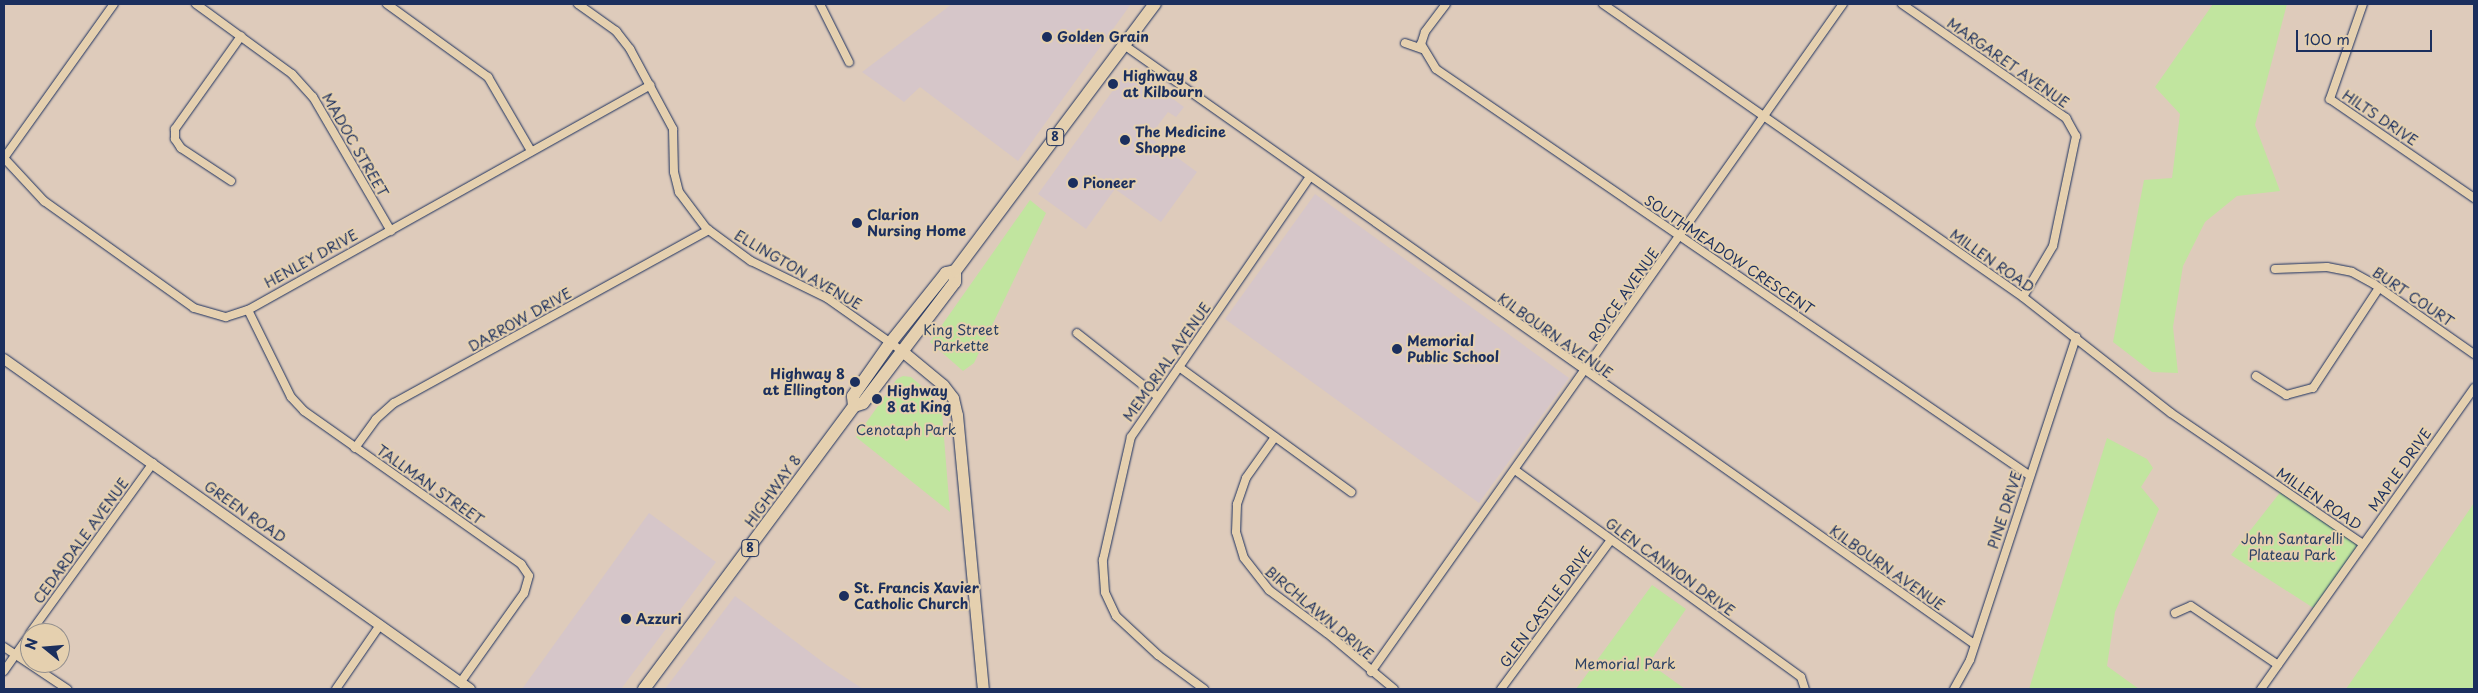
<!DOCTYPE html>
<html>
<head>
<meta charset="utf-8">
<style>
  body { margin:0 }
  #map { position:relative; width:2478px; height:693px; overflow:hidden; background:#decbbb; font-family:"Playpen Sans",sans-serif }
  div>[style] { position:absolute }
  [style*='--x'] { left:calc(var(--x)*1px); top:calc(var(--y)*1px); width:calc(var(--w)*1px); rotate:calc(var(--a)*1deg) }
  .built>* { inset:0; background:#d6c6c9 }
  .green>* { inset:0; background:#c1e59f }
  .roads { filter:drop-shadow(0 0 1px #1b2f5e) drop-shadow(0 0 1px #1b2f5e) }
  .minor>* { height:8px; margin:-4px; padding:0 4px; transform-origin:4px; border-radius:4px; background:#e5d0af }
  .tertiary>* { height:10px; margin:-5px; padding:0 5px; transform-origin:5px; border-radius:5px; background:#e5d0af }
  .secondary>* { height:11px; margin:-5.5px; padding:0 5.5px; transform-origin:5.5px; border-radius:5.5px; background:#e5d0af }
  .primary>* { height:12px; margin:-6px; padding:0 6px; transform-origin:6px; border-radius:6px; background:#e5d0af }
  .dots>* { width:14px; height:14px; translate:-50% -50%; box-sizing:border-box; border:2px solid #e5d0af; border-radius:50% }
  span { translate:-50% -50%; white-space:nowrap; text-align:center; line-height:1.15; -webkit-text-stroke:4px #e5d0af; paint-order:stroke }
  .shield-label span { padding:1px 4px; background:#e5d0af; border:1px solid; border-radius:4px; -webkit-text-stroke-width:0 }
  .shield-label { font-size:12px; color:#1b2f5e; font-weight:700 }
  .poi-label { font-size:14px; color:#1b2f5e; font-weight:700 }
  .left { translate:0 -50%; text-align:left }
  .right { translate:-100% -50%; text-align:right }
  .street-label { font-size:14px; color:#1b2f5e }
  .park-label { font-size:14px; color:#2c4164 }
  .frame { position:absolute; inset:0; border:5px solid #1b2f5e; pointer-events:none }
  .north { position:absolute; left:20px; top:623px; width:50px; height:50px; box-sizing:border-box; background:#e5d0af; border:1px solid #94908f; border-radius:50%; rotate:287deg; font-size:14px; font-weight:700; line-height:20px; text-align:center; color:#1b2f5e }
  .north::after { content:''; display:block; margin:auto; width:18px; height:22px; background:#1b2f5e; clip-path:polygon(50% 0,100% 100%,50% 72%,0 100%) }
  .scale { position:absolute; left:2296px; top:30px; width:136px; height:22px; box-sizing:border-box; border:2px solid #1b2f5e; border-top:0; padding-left:6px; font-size:15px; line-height:18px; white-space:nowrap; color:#1b2f5e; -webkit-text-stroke:4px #e5d0af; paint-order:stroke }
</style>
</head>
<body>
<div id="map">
  <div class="built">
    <div style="clip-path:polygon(952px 4px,1131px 4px,1018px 161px,920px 87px,904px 102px,862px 72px)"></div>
    <div style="clip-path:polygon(1130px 67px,1184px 107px,1176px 117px,1168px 112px,1149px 137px,1197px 172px,1161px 222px,1115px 189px,1086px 229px,1038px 194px)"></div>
    <div style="clip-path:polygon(1315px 194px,1569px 378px,1479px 503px,1225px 319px)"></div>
    <div style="clip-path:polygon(649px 513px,716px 562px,621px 689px,522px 689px)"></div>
    <div style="clip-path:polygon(735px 596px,828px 666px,863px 689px,665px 689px)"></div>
  </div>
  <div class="green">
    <div style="clip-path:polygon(2213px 4px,2287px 4px,2255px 125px,2280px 191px,2237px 196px,2205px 222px,2183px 266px,2173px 327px,2178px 373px,2152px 372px,2113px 342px,2144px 180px,2172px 178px,2180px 114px,2155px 87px)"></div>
    <div style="clip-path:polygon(1030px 200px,1046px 213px,974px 363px,963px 371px,930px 342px)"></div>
    <div style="clip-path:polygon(903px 376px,911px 377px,931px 394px,942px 413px,950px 512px,856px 437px,897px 379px)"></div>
    <div style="clip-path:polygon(2107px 438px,2147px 459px,2153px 468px,2141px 487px,2159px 509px,2115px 612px,2107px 666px,2139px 689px,2029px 689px)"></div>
    <div style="clip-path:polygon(2282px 490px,2359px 546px,2315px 609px,2231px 555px)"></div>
    <div style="clip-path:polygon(2474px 503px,2474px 689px,2346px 689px)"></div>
    <div style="clip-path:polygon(1652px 585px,1686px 609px,1649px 663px,1685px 689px,1576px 689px)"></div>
  </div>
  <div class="roads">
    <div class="minor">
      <div style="--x:196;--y:4;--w:119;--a:36.1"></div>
      <div style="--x:292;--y:74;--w:31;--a:48"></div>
      <div style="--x:313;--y:97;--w:155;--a:59.8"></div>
      <div style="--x:387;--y:4;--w:125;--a:35.9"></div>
      <div style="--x:488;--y:77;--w:86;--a:59.8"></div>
      <div style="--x:578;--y:4;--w:47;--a:35.4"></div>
      <div style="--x:616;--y:31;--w:23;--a:52"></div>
      <div style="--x:630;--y:49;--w:91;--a:61.7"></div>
      <div style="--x:673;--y:129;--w:43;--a:88.7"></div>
      <div style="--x:674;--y:172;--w:21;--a:76"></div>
      <div style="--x:679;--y:192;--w:45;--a:53.1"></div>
      <div style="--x:706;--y:228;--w:56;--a:36.3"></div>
      <div style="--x:751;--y:261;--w:85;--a:26"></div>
      <div style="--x:827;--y:298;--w:92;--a:35.2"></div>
      <div style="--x:820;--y:4;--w:65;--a:63.4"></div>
      <div style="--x:1446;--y:4;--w:35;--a:127"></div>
      <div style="--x:1425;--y:32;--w:13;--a:108"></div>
      <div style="--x:1421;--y:44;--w:29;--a:59"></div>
      <div style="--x:1436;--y:69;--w:719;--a:34.4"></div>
      <div style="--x:1603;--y:4;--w:512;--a:34.9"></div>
      <div style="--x:2023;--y:297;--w:188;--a:38.1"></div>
      <div style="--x:2171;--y:413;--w:232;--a:34.3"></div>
      <div style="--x:1902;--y:4;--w:200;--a:34.8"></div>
      <div style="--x:2066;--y:118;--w:21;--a:61"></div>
      <div style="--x:2076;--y:136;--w:112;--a:101.8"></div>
      <div style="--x:2053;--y:246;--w:59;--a:120.5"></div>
      <div style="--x:2363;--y:4;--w:101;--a:109.2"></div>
      <div style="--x:2330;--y:99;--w:175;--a:34.5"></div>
      <div style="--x:1405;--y:43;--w:18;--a:19"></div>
      <div style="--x:1124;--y:45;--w:1040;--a:35.17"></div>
      <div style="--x:4;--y:158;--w:59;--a:47.1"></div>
      <div style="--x:44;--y:201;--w:184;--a:35.5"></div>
      <div style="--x:194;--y:308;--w:33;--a:16"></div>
      <div style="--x:226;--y:317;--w:23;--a:-18"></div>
      <div style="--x:248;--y:310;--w:461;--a:-29.2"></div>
      <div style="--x:4;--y:158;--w:189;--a:-54.5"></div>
      <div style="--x:231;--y:181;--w:60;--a:-146.6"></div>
      <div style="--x:181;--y:148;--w:11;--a:-124"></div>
      <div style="--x:175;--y:139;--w:10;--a:-90"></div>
      <div style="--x:175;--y:129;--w:114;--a:-54.6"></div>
      <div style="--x:2275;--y:269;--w:52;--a:-2.2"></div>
      <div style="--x:2327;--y:267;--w:25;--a:11"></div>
      <div style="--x:2352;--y:272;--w:25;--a:29"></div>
      <div style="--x:2374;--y:284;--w:122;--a:35"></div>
      <div style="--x:248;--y:310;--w:97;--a:63.7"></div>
      <div style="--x:291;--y:397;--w:19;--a:47"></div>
      <div style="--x:304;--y:411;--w:266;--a:35.2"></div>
      <div style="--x:521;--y:564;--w:14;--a:56"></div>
      <div style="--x:529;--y:576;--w:18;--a:106"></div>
      <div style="--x:524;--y:593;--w:110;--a:125.4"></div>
      <div style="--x:1077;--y:333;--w:102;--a:38.2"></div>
      <div style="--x:1179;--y:367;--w:213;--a:36"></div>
      <div style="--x:2256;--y:376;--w:36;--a:32"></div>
      <div style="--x:2286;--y:395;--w:28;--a:-15"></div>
      <div style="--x:2313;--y:388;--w:120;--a:-56.6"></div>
      <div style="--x:1275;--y:437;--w:50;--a:125.3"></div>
      <div style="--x:1246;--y:478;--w:28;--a:109"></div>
      <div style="--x:1237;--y:504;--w:28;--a:92"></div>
      <div style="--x:1236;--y:532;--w:27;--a:73"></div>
      <div style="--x:1244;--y:558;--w:41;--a:52"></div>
      <div style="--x:1269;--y:590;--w:72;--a:36.6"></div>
      <div style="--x:1327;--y:633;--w:87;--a:39.9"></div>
      <div style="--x:355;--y:448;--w:36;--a:-54"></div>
      <div style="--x:376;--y:419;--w:24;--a:-42"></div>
      <div style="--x:394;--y:403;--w:359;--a:-28.8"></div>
      <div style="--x:1515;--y:470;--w:353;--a:35.9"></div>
      <div style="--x:1801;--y:677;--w:13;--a:72"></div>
      <div style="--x:2175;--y:613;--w:17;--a:-24"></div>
      <div style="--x:2191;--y:606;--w:105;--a:34.1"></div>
      <div style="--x:30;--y:633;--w:210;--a:-54.1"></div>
      <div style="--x:4;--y:647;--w:76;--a:33.7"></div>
      <div style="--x:4;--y:671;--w:45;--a:-54.9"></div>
      <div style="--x:1371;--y:672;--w:818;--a:-54.76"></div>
      <div style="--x:336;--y:689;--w:78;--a:-55.5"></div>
      <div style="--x:1204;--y:689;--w:57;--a:-143.5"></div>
      <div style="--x:1158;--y:655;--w:57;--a:-137.1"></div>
      <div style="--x:1116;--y:616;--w:26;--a:-115"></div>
      <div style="--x:1105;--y:592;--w:32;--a:-94"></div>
      <div style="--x:1103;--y:560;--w:126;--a:-77.2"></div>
      <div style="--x:1131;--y:437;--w:314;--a:-55.5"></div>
      <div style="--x:1501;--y:689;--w:185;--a:-53.6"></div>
      <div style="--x:1954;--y:689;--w:33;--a:-61"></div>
      <div style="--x:1970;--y:660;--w:340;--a:-71.8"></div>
      <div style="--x:2261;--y:689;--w:369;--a:-54.7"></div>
    </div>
    <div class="tertiary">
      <div style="--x:4;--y:359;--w:571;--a:35.3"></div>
    </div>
    <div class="secondary">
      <div style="--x:902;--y:351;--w:53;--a:39.7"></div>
      <div style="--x:943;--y:385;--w:16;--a:52"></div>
      <div style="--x:953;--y:398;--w:17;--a:77"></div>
      <div style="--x:957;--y:415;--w:275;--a:84.6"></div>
    </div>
    <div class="primary">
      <div style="--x:854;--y:406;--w:10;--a:-96"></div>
      <div style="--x:853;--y:396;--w:66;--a:-54.9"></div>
      <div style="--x:891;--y:342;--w:88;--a:-51.4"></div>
      <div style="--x:946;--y:273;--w:9;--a:-13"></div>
      <div style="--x:644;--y:689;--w:352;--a:-53.4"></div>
      <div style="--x:854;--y:406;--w:9;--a:-18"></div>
      <div style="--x:863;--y:403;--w:152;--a:-52.8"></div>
      <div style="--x:955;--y:282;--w:11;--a:-90"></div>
      <div style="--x:955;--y:271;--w:334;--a:-53.2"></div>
    </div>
  </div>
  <div class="dots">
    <div style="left:1047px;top:37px;background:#1b2f5e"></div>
    <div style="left:1113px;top:84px;background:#1b2f5e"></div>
    <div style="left:1125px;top:140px;background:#1b2f5e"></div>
    <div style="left:1073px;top:183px;background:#1b2f5e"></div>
    <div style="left:857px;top:223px;background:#1b2f5e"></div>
    <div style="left:1397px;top:349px;background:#1b2f5e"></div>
    <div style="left:855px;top:382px;background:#1b2f5e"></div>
    <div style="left:877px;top:399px;background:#1b2f5e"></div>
    <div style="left:844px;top:596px;background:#1b2f5e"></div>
    <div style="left:626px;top:619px;background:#1b2f5e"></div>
  </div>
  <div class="shield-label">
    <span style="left:1055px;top:137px">8</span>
    <span style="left:750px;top:548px">8</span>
  </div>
  <div class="poi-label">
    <span class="left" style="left:1057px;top:37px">Golden Grain</span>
    <span class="left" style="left:1123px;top:84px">Highway 8<br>at Kilbourn</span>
    <span class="left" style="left:1135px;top:140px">The Medicine<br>Shoppe</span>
    <span class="left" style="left:1083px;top:183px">Pioneer</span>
    <span class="left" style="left:867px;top:223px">Clarion<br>Nursing Home</span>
    <span class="left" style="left:1407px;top:349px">Memorial<br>Public School</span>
    <span class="right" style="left:845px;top:382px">Highway 8<br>at Ellington</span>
    <span class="left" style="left:887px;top:399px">Highway<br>8 at King</span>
    <span class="left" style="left:854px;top:596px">St. Francis Xavier<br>Catholic Church</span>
    <span class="left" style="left:636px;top:619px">Azzuri</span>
  </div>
  <div class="street-label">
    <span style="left:2008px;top:63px;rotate:35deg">MARGARET AVENUE</span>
    <span style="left:2380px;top:118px;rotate:34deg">HILTS DRIVE</span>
    <span style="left:355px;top:145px;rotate:60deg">MADOC STREET</span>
    <span style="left:1729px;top:255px;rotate:34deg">SOUTHMEADOW CRESCENT</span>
    <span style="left:311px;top:259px;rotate:-29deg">HENLEY DRIVE</span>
    <span style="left:1992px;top:261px;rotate:35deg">MILLEN ROAD</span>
    <span style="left:798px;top:270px;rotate:30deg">ELLINGTON AVENUE</span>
    <span style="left:1624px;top:295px;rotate:-55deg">ROYCE AVENUE</span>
    <span style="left:2413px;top:297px;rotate:34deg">BURT COURT</span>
    <span style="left:520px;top:320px;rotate:-29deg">DARROW DRIVE</span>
    <span style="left:1555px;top:336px;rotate:35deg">KILBOURN AVENUE</span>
    <span style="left:1167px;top:362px;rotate:-55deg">MEMORIAL AVENUE</span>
    <span style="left:2400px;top:470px;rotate:-55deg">MAPLE DRIVE</span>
    <span style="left:430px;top:485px;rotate:35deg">TALLMAN STREET</span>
    <span style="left:773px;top:491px;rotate:-54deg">HIGHWAY 8</span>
    <span style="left:2319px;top:499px;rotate:34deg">MILLEN ROAD</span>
    <span style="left:2005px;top:510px;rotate:-72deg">PINE DRIVE</span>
    <span style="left:245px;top:512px;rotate:35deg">GREEN ROAD</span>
    <span style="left:81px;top:541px;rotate:-54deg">CEDARDALE AVENUE</span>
    <span style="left:1670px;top:567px;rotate:36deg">GLEN CANNON DRIVE</span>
    <span style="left:1887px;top:568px;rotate:35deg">KILBOURN AVENUE</span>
    <span style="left:1546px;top:607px;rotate:-54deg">GLEN CASTLE DRIVE</span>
    <span style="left:1319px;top:613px;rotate:40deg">BIRCHLAWN DRIVE</span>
  </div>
  <div class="park-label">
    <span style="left:961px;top:338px">King Street<br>Parkette</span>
    <span style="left:906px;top:430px">Cenotaph Park</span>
    <span style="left:2292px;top:547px">John Santarelli<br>Plateau Park</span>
    <span style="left:1625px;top:664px">Memorial Park</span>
  </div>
  <div class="frame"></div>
  <div class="north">N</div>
  <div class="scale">100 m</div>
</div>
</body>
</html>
